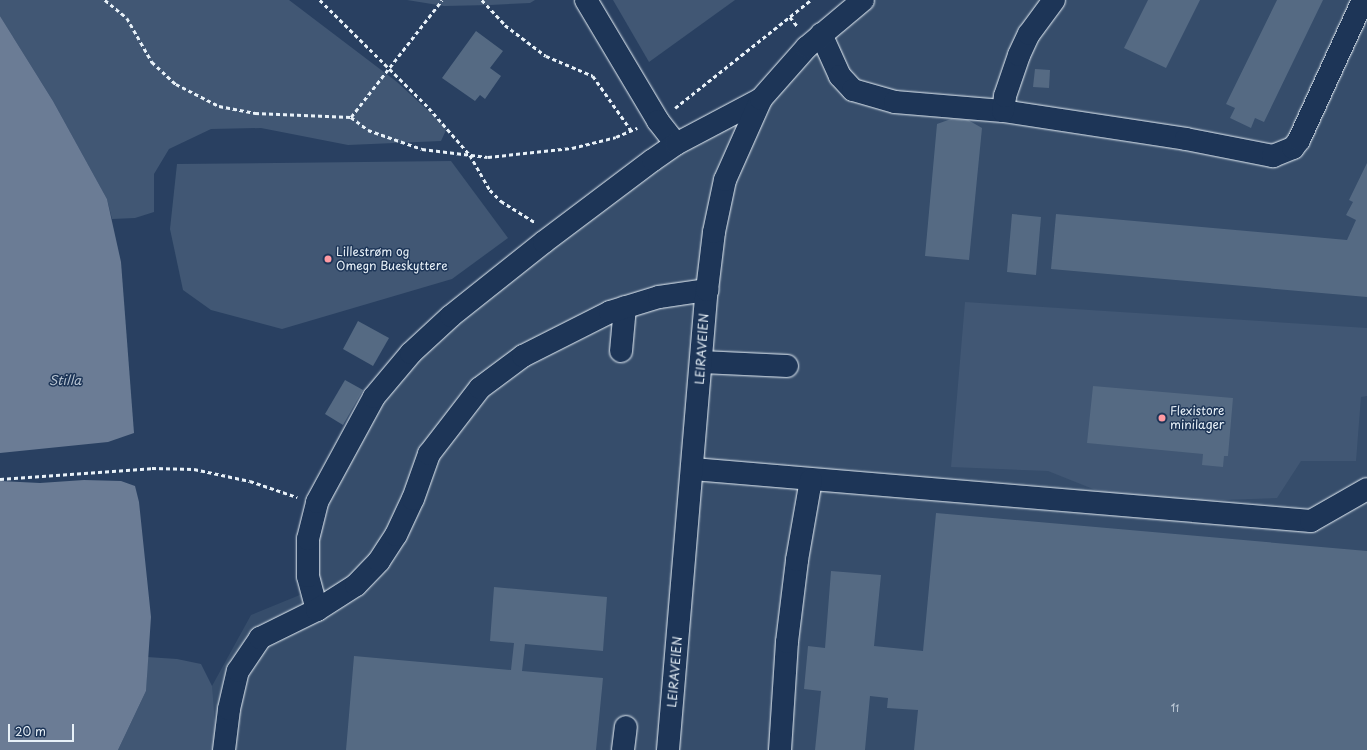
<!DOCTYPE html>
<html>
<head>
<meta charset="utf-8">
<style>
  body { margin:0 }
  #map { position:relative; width:1367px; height:750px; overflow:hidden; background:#294061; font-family:"Playpen Sans",sans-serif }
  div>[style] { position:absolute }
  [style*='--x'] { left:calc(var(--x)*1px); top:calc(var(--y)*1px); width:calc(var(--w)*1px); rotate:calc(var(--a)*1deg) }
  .built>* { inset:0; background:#364d6b }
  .green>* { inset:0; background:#415774 }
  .water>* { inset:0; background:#6b7c95 }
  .building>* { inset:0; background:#556a83 }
  .path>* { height:2.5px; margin-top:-1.25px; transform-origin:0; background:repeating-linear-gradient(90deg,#e8f1f8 0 4px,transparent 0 7px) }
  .roads { filter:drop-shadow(0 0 1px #e8f1f8) drop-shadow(0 0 1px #e8f1f8) }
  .minor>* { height:22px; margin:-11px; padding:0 11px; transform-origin:11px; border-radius:11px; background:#1d3557 }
  .dots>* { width:11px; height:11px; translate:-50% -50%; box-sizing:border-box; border:2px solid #1d3557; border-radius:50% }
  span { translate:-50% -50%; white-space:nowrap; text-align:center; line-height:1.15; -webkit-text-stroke:3px #1d3557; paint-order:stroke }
  .number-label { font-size:10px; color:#c3cfdb }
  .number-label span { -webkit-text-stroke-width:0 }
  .poi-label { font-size:12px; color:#e8f1f8 }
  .left { translate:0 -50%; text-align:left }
  .street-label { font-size:12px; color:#e8f1f8 }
  .water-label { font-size:13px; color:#b6c2d0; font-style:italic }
  .scale { position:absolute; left:8px; top:724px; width:66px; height:18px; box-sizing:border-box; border:2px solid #e8f1f8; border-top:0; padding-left:5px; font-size:12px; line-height:14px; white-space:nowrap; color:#e8f1f8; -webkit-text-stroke:3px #1d3557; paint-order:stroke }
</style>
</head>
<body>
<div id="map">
  <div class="built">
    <div style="clip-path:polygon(871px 0,1367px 0,1367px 750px,209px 750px,212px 686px,251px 615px,312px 590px,310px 560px,335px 459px,390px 366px,625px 177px,742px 113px)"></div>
  </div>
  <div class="green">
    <div style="clip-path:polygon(0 0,289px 0,397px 82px,447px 128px,441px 141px,348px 145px,261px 128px,211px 129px,169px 149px,154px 174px,154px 212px,135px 218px,112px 219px,107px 199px,53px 101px,0 16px)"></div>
    <div style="clip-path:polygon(407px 0,535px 0,530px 3px,490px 5px,444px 6px)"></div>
    <div style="clip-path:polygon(613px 0,735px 0,649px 62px)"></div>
    <div style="clip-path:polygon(451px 161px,508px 238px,452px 279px,282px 329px,211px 310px,183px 290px,170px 229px,177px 164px)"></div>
    <div style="clip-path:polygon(965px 302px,1367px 328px,1367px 396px,1361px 397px,1356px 461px,1301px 461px,1277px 498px,1168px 502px,1098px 491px,1048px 471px,951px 467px)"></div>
    <div style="clip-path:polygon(147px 657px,177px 659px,201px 664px,212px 686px,217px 750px,118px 750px,146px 691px)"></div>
  </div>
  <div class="water">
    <div style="clip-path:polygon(0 16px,53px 101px,107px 199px,121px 262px,134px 433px,108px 442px,0 453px)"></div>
    <div style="clip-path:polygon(84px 480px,121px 481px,135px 486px,139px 502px,151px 617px,146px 691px,118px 750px,0 750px,0 481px,40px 483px)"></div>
  </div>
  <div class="building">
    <div style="clip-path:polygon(1148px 0,1200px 0,1166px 68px,1124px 48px)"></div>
    <div style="clip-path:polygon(1277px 0,1323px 0,1264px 122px,1255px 118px,1251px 128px,1230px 118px,1235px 108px,1226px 104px)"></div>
    <div style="clip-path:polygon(476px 31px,503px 51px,490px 68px,501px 76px,485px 99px,480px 95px,475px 101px,442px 78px)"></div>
    <div style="clip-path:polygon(1035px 69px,1050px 70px,1049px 88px,1033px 87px)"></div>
    <div style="clip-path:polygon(951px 119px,968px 120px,982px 128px,969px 260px,925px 256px,937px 124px)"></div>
    <div style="clip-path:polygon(1367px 163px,1367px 297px,1051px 269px,1056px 214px,1347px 240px,1356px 220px,1346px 215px,1353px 202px,1349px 200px)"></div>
    <div style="clip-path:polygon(1012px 214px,1041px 217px,1036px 275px,1007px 272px)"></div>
    <div style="clip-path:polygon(358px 321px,389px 338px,373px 366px,343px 349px)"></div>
    <div style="clip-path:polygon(345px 380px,363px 390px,343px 425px,325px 414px)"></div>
    <div style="clip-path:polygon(1093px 386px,1233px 398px,1228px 456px,1224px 456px,1223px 467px,1202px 465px,1203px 454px,1087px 443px)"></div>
    <div style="clip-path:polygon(936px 513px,1367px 551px,1367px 750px,914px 750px,918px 710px,887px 708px,888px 698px,870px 696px,865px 750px,815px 750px,821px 691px,804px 689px,808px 646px,825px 648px,831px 571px,881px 575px,874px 646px,923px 651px)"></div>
    <div style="clip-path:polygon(494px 587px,607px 597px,603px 651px,525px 644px,522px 671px,603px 678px,596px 750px,346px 750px,354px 656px,511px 670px,514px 643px,490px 641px)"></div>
  </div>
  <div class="path">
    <div style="--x:105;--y:0;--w:28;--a:39"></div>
    <div style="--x:127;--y:18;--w:51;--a:60.4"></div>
    <div style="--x:152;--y:62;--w:33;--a:43"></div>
    <div style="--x:176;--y:84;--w:48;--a:27.1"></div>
    <div style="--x:219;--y:106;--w:37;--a:11"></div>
    <div style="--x:255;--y:113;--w:96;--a:2.4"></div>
    <div style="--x:351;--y:117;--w:21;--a:37"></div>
    <div style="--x:368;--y:130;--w:57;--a:19.4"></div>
    <div style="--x:422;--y:149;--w:66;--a:6.9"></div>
    <div style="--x:488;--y:157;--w:84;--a:-6.1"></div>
    <div style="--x:572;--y:148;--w:45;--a:-14"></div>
    <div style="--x:616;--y:137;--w:23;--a:-23"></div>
    <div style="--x:320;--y:0;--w:153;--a:44.7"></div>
    <div style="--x:429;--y:108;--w:62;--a:48.9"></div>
    <div style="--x:470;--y:155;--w:40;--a:60.3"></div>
    <div style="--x:490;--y:190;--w:16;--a:45"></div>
    <div style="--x:501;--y:201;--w:40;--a:32"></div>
    <div style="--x:482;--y:0;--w:34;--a:47"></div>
    <div style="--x:505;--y:25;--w:51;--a:37.1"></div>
    <div style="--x:546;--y:56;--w:51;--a:23.1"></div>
    <div style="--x:593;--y:76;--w:66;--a:54.9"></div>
    <div style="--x:790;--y:17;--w:13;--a:51"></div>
    <div style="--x:675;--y:108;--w:174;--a:-38.5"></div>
    <div style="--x:351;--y:117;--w:148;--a:-52.1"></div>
    <div style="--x:0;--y:479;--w:152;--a:-4.1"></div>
    <div style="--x:152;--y:468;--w:42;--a:1.4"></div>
    <div style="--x:194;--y:469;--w:57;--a:12.1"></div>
    <div style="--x:250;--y:481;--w:50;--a:18.8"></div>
  </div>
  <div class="roads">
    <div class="minor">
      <div style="--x:586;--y:0;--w:141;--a:59.2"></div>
      <div style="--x:658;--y:121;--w:29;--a:52"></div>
      <div style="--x:821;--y:34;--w:46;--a:65.7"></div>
      <div style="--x:840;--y:76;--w:19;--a:47"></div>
      <div style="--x:853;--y:90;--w:44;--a:15.9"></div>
      <div style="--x:895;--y:102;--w:108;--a:4.8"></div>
      <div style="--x:1003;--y:111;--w:185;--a:8.7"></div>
      <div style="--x:1186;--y:139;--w:89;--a:11.1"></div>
      <div style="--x:1273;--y:156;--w:22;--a:-22"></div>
      <div style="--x:1293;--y:148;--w:10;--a:-53"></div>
      <div style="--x:1299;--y:140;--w:154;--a:-65.4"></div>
      <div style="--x:1003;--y:111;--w:15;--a:-82"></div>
      <div style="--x:1005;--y:96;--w:43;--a:-71.1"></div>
      <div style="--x:1019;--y:55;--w:23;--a:-65"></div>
      <div style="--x:1029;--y:34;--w:42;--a:-53.7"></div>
      <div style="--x:621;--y:351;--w:44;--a:-84.8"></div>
      <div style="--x:702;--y:362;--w:85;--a:2.7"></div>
      <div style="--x:693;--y:469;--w:620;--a:4.81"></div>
      <div style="--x:1311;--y:521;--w:64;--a:-29.7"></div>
      <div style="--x:317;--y:610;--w:35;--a:-105"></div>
      <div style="--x:308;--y:576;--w:37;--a:-90"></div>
      <div style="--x:308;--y:539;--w:38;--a:-76"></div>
      <div style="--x:317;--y:502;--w:119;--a:-61.5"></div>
      <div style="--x:374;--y:397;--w:57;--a:-49.9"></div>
      <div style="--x:411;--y:353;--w:54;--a:-42.8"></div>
      <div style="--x:451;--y:316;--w:119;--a:-38.5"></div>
      <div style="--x:544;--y:242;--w:136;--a:-37"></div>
      <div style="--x:653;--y:160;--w:28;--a:-35"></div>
      <div style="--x:676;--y:144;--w:96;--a:-27.9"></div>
      <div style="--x:224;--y:750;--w:41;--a:-83"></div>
      <div style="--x:229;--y:709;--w:39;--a:-77"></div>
      <div style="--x:238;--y:671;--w:40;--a:-56"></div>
      <div style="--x:260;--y:638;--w:64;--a:-26.2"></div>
      <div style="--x:317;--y:610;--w:46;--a:-32.7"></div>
      <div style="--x:356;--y:585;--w:33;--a:-46"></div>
      <div style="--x:379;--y:561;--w:31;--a:-57"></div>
      <div style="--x:396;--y:535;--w:40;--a:-65"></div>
      <div style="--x:413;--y:499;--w:48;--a:-70.4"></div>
      <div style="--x:429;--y:454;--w:83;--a:-52.3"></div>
      <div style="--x:480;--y:388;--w:54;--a:-36.7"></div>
      <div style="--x:523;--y:356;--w:97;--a:-26.8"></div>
      <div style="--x:610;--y:312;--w:51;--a:-17"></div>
      <div style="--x:659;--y:297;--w:49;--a:-8.3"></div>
      <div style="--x:623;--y:750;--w:23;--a:-83"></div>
      <div style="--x:668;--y:750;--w:462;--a:-85.2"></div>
      <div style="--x:707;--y:290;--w:58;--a:-83.1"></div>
      <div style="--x:714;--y:232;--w:53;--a:-78.1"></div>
      <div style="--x:725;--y:180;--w:89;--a:-66"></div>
      <div style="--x:761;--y:99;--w:69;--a:-48.5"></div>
      <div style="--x:807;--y:47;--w:73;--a:-40"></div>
      <div style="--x:780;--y:750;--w:108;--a:-86.3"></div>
      <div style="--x:787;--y:642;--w:83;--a:-83"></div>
      <div style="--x:797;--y:560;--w:81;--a:-80.1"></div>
    </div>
  </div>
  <div class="dots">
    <div style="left:328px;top:259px;background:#ff9aa2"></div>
    <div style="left:1162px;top:418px;background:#ff9aa2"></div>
  </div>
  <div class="number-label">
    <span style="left:1175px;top:708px">11</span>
  </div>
  <div class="poi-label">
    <span class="left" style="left:336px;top:259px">Lillestrøm og<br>Omegn Bueskyttere</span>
    <span class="left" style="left:1170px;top:418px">Flexistore<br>minilager</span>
  </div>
  <div class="street-label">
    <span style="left:702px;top:349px;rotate:-86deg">LEIRAVEIEN</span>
    <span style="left:675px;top:672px;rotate:-85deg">LEIRAVEIEN</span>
  </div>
  <div class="water-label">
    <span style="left:65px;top:380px">Stilla</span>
  </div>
  <div class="scale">20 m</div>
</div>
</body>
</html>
